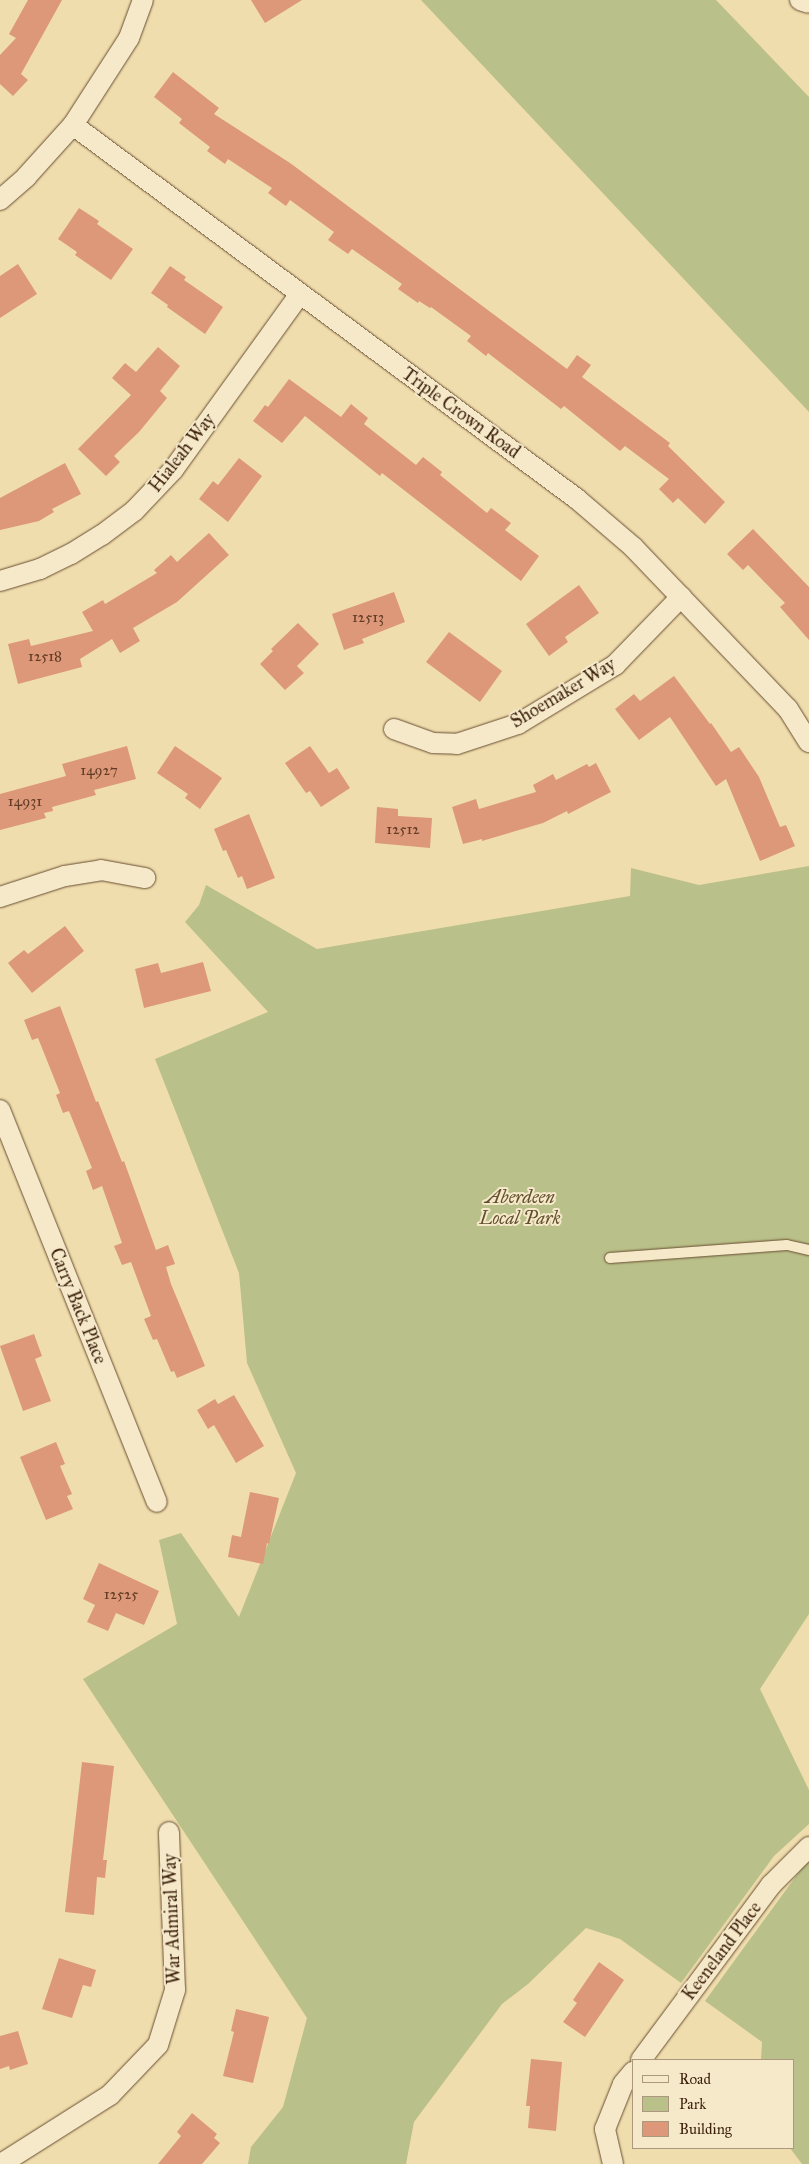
<!DOCTYPE html>
<html>
<head>
<meta charset="utf-8">
<style>
  body { margin:0 }
  #map { position:relative; width:809px; height:2164px; overflow:hidden; background:#f0ddad; font-family:"IM FELL Great Primer",serif }
  div>[style] { position:absolute }
  [style*='--x'] { left:calc(var(--x)*1px); top:calc(var(--y)*1px); width:calc(var(--w)*1px); rotate:calc(var(--a)*1deg) }
  .green>* { inset:0; background:#bac089 }
  .building>* { inset:0; background:#dc9879 }
  .roads { filter:drop-shadow(0 0 1px #684e32) drop-shadow(0 0 1px #684e32) }
  .lane>* { height:10px; margin:-5px; padding:0 5px; transform-origin:5px; border-radius:5px; background:#f5e9ca }
  .street>* { height:20px; margin:-10px; padding:0 10px; transform-origin:10px; border-radius:10px; background:#f5e9ca }
  span { translate:-50% -50%; white-space:nowrap; text-align:center; line-height:1.15; -webkit-text-stroke:4px #f5e9ca; paint-order:stroke }
  .number-label { font-size:15px; color:#633c25 }
  .number-label span { -webkit-text-stroke-width:0 }
  .street-label { font-size:18px; color:#3b1e09 }
  .park-label { font-size:18px; color:#614f2f; font-style:italic }
  .legend { position:absolute; left:632px; top:2059px; width:162px; height:90px; box-sizing:border-box; background:#f5e9ca; border:1px solid #ab987d; margin:0; padding:6px 9px; list-style:none; font-size:15px; color:#3b1e09 }
  .legend li { display:flex; align-items:center; gap:10px; height:25px }
  .legend b { width:25px; border:1px solid #ab987d }
</style>
</head>
<body>
<div id="map">
  <div class="green">
    <div style="clip-path:polygon(421px 0,716px 0,809px 97px,809px 412px)"></div>
    <div style="clip-path:polygon(809px 866px,809px 1614px,760px 1689px,809px 1790px,809px 1824px,774px 1856px,681px 1983px,620px 1939px,586px 1928px,528px 1984px,502px 2004px,414px 2122px,406px 2164px,248px 2164px,251px 2147px,283px 2107px,307px 2018px,83px 1679px,177px 1624px,159px 1540px,181px 1533px,239px 1617px,296px 1473px,247px 1363px,239px 1273px,155px 1059px,268px 1012px,185px 922px,199px 905px,206px 885px,317px 949px,630px 896px,631px 868px,699px 885px)"></div>
    <div style="clip-path:polygon(809px 1861px,809px 2164px,802px 2164px,790px 2148px,793px 2148px,793px 2060px,761px 2060px,762px 2042px,705px 2001px,802px 1868px)"></div>
  </div>
  <div class="building">
    <div style="clip-path:polygon(28px 0,62px 0,21px 74px,28px 80px,13px 96px,0 84px,0 55px,16px 38px,9px 34px)"></div>
    <div style="clip-path:polygon(251px 0,302px 0,265px 23px)"></div>
    <div style="clip-path:polygon(173px 72px,219px 108px,214px 114px,290px 163px,567px 369px,577px 355px,591px 365px,582px 377px,670px 443px,668px 446px,725px 502px,705px 524px,678px 498px,673px 503px,659px 489px,669px 479px,625px 446px,620px 451px,564px 406px,561px 409px,488px 353px,486px 356px,467px 341px,471px 336px,431px 307px,430px 308px,419px 301px,418px 303px,398px 289px,402px 284px,352px 249px,348px 254px,328px 240px,334px 232px,290px 200px,286px 206px,268px 193px,272px 188px,228px 159px,225px 164px,207px 151px,210px 147px,179px 123px,182px 119px,154px 97px)"></div>
    <div style="clip-path:polygon(79px 208px,99px 221px,97px 224px,133px 249px,111px 280px,75px 255px,77px 252px,58px 239px)"></div>
    <div style="clip-path:polygon(18px 264px,37px 294px,0 318px,0 276px)"></div>
    <div style="clip-path:polygon(170px 266px,186px 277px,184px 280px,223px 307px,205px 334px,167px 307px,168px 305px,151px 293px)"></div>
    <div style="clip-path:polygon(158px 347px,180px 366px,160px 391px,167px 398px,139px 432px,114px 456px,120px 462px,106px 476px,78px 449px,131px 395px,112px 378px,125px 363px,136px 372px)"></div>
    <div style="clip-path:polygon(289px 379px,341px 417px,351px 404px,368px 418px,364px 424px,416px 465px,423px 457px,442px 472px,440px 475px,487px 513px,491px 508px,511px 523px,505px 530px,539px 556px,521px 581px,382px 473px,380px 476px,305px 416px,282px 443px,253px 421px,265px 405px,268px 407px)"></div>
    <div style="clip-path:polygon(239px 458px,262px 476px,228px 522px,199px 499px,213px 481px,218px 485px)"></div>
    <div style="clip-path:polygon(65px 463px,81px 494px,52px 509px,54px 512px,39px 521px,0 530px,0 498px)"></div>
    <div style="clip-path:polygon(753px 529px,809px 587px,809px 640px,780px 607px,785px 603px,748px 565px,743px 570px,727px 554px)"></div>
    <div style="clip-path:polygon(209px 533px,229px 555px,177px 602px,133px 628px,140px 641px,120px 653px,112px 639px,80px 659px,82px 667px,18px 684px,8px 644px,29px 639px,31px 646px,93px 631px,82px 612px,103px 600px,105px 604px,157px 573px,154px 570px,171px 555px,177px 562px)"></div>
    <div style="clip-path:polygon(579px 585px,599px 613px,565px 637px,568px 642px,549px 656px,526px 624px)"></div>
    <div style="clip-path:polygon(394px 592px,405px 622px,362px 639px,364px 643px,344px 650px,332px 614px)"></div>
    <div style="clip-path:polygon(298px 623px,319px 644px,297px 666px,304px 673px,285px 690px,260px 664px,273px 651px,271px 649px)"></div>
    <div style="clip-path:polygon(449px 632px,502px 671px,480px 702px,426px 662px)"></div>
    <div style="clip-path:polygon(674px 676px,710px 724px,711px 723px,731px 752px,739px 747px,759px 777px,780px 827px,786px 825px,795px 846px,760px 861px,726px 779px,716px 786px,670px 717px,639px 740px,615px 709px,634px 694px,640px 701px)"></div>
    <div style="clip-path:polygon(127px 746px,136px 779px,94px 790px,96px 795px,52px 807px,53px 811px,44px 813px,46px 818px,0 830px,0 794px,66px 776px,62px 764px)"></div>
    <div style="clip-path:polygon(175px 746px,222px 778px,200px 809px,185px 798px,188px 794px,157px 773px)"></div>
    <div style="clip-path:polygon(310px 746px,329px 773px,337px 768px,350px 788px,321px 807px,310px 791px,306px 793px,285px 763px)"></div>
    <div style="clip-path:polygon(596px 763px,611px 792px,568px 814px,567px 811px,543px 823px,482px 841px,482px 839px,463px 844px,452px 807px,476px 799px,479px 809px,536px 792px,533px 785px,553px 774px,556px 780px,587px 764px,589px 767px)"></div>
    <div style="clip-path:polygon(377px 807px,398px 809px,398px 816px,432px 818px,430px 848px,375px 843px)"></div>
    <div style="clip-path:polygon(249px 814px,275px 878px,247px 889px,242px 876px,238px 878px,226px 850px,223px 851px,214px 829px)"></div>
    <div style="clip-path:polygon(65px 926px,84px 951px,32px 993px,8px 963px,24px 950px,28px 954px)"></div>
    <div style="clip-path:polygon(203px 962px,211px 991px,144px 1008px,135px 969px,158px 963px,161px 973px)"></div>
    <div style="clip-path:polygon(60px 1006px,96px 1102px,98px 1101px,122px 1162px,124px 1161px,156px 1250px,168px 1245px,175px 1264px,166px 1267px,171px 1284px,205px 1366px,177px 1378px,174px 1371px,171px 1372px,157px 1339px,153px 1340px,144px 1319px,151px 1316px,131px 1262px,122px 1265px,114px 1246px,122px 1243px,102px 1186px,93px 1190px,86px 1171px,92px 1168px,69px 1111px,63px 1113px,56px 1095px,60px 1093px,38px 1038px,32px 1040px,24px 1020px)"></div>
    <div style="clip-path:polygon(34px 1334px,42px 1356px,35px 1359px,51px 1401px,23px 1411px,0 1346px)"></div>
    <div style="clip-path:polygon(234px 1395px,264px 1446px,236px 1463px,214px 1425px,208px 1429px,197px 1410px,215px 1399px,218px 1404px)"></div>
    <div style="clip-path:polygon(56px 1442px,65px 1464px,60px 1466px,72px 1494px,67px 1496px,73px 1509px,46px 1520px,20px 1457px)"></div>
    <div style="clip-path:polygon(250px 1492px,279px 1498px,269px 1544px,267px 1543px,263px 1564px,228px 1557px,232px 1535px,241px 1537px)"></div>
    <div style="clip-path:polygon(99px 1563px,159px 1591px,144px 1625px,116px 1613px,108px 1631px,87px 1622px,95px 1605px,83px 1599px)"></div>
    <div style="clip-path:polygon(82px 1762px,114px 1766px,103px 1860px,107px 1860px,105px 1878px,97px 1877px,94px 1915px,65px 1912px)"></div>
    <div style="clip-path:polygon(59px 1958px,96px 1970px,91px 1987px,83px 1985px,72px 2018px,42px 2009px)"></div>
    <div style="clip-path:polygon(599px 1962px,624px 1980px,585px 2037px,563px 2022px,577px 2003px,573px 2000px)"></div>
    <div style="clip-path:polygon(236px 2009px,269px 2017px,253px 2083px,223px 2076px,234px 2032px,231px 2031px)"></div>
    <div style="clip-path:polygon(18px 2031px,28px 2064px,10px 2070px,9px 2066px,0 2069px,0 2036px)"></div>
    <div style="clip-path:polygon(531px 2059px,562px 2062px,556px 2131px,528px 2128px,530px 2106px,526px 2106px)"></div>
    <div style="clip-path:polygon(192px 2113px,217px 2134px,214px 2138px,220px 2143px,202px 2164px,158px 2164px,181px 2136px,177px 2132px)"></div>
  </div>
  <div class="roads">
    <div class="lane">
      <div style="--x:610;--y:1258;--w:177;--a:-4.2"></div>
      <div style="--x:787;--y:1245;--w:23;--a:13"></div>
    </div>
    <div class="street">
      <div style="--x:800;--y:0;--w:9;--a:18"></div>
      <div style="--x:73;--y:125;--w:628;--a:36.58"></div>
      <div style="--x:577;--y:499;--w:74;--a:40.6"></div>
      <div style="--x:633;--y:547;--w:224;--a:46.3"></div>
      <div style="--x:788;--y:709;--w:39;--a:58"></div>
      <div style="--x:0;--y:200;--w:35;--a:-41"></div>
      <div style="--x:26;--y:177;--w:70;--a:-47.9"></div>
      <div style="--x:73;--y:125;--w:103;--a:-57.2"></div>
      <div style="--x:129;--y:38;--w:40;--a:-69.8"></div>
      <div style="--x:0;--y:581;--w:42;--a:-16.7"></div>
      <div style="--x:40;--y:569;--w:34;--a:-26"></div>
      <div style="--x:71;--y:554;--w:36;--a:-32"></div>
      <div style="--x:102;--y:535;--w:40;--a:-37"></div>
      <div style="--x:134;--y:511;--w:57;--a:-46.4"></div>
      <div style="--x:173;--y:470;--w:217;--a:-54.2"></div>
      <div style="--x:394;--y:729;--w:41;--a:19.7"></div>
      <div style="--x:433;--y:743;--w:24;--a:2"></div>
      <div style="--x:457;--y:744;--w:64;--a:-18.2"></div>
      <div style="--x:518;--y:724;--w:114;--a:-31.3"></div>
      <div style="--x:615;--y:665;--w:95;--a:-45.9"></div>
      <div style="--x:0;--y:897;--w:68;--a:-17.9"></div>
      <div style="--x:65;--y:876;--w:36;--a:-9"></div>
      <div style="--x:101;--y:870;--w:45;--a:10.3"></div>
      <div style="--x:0;--y:1110;--w:422;--a:68.2"></div>
      <div style="--x:641;--y:2060;--w:218;--a:-53.4"></div>
      <div style="--x:771;--y:1885;--w:54;--a:-45"></div>
      <div style="--x:1;--y:2164;--w:129;--a:-32.3"></div>
      <div style="--x:110;--y:2095;--w:69;--a:-46.2"></div>
      <div style="--x:158;--y:2045;--w:58;--a:-72.8"></div>
      <div style="--x:175;--y:1990;--w:158;--a:-92.2"></div>
      <div style="--x:613;--y:2164;--w:36;--a:-103"></div>
      <div style="--x:605;--y:2129;--w:48;--a:-68.2"></div>
      <div style="--x:623;--y:2084;--w:16;--a:-50"></div>
    </div>
  </div>
  <div class="number-label">
    <span style="left:368px;top:618px">12513</span>
    <span style="left:45px;top:657px">12518</span>
    <span style="left:99px;top:771px">14927</span>
    <span style="left:25px;top:802px">14931</span>
    <span style="left:403px;top:830px">12512</span>
    <span style="left:121px;top:1595px">12525</span>
  </div>
  <div class="street-label">
    <span style="left:461px;top:413px;rotate:36deg">Triple Crown Road</span>
    <span style="left:182px;top:453px;rotate:-52deg">Hialeah Way</span>
    <span style="left:563px;top:693px;rotate:-31deg">Shoemaker Way</span>
    <span style="left:78px;top:1306px;rotate:68deg">Carry Back Place</span>
    <span style="left:172px;top:1919px;rotate:-92deg">War Admiral Way</span>
    <span style="left:722px;top:1951px;rotate:-53deg">Keeneland Place</span>
  </div>
  <div class="park-label">
    <span style="left:520px;top:1208px">Aberdeen<br>Local Park</span>
  </div>
  <ul class="legend">
  <li><b style="height:6px;background:#f5e9ca"></b>Road</li>
  <li><b style="height:14px;background:#bac089"></b>Park</li>
  <li><b style="height:14px;background:#dc9879"></b>Building</li>
  </ul>
</div>
</body>
</html>
